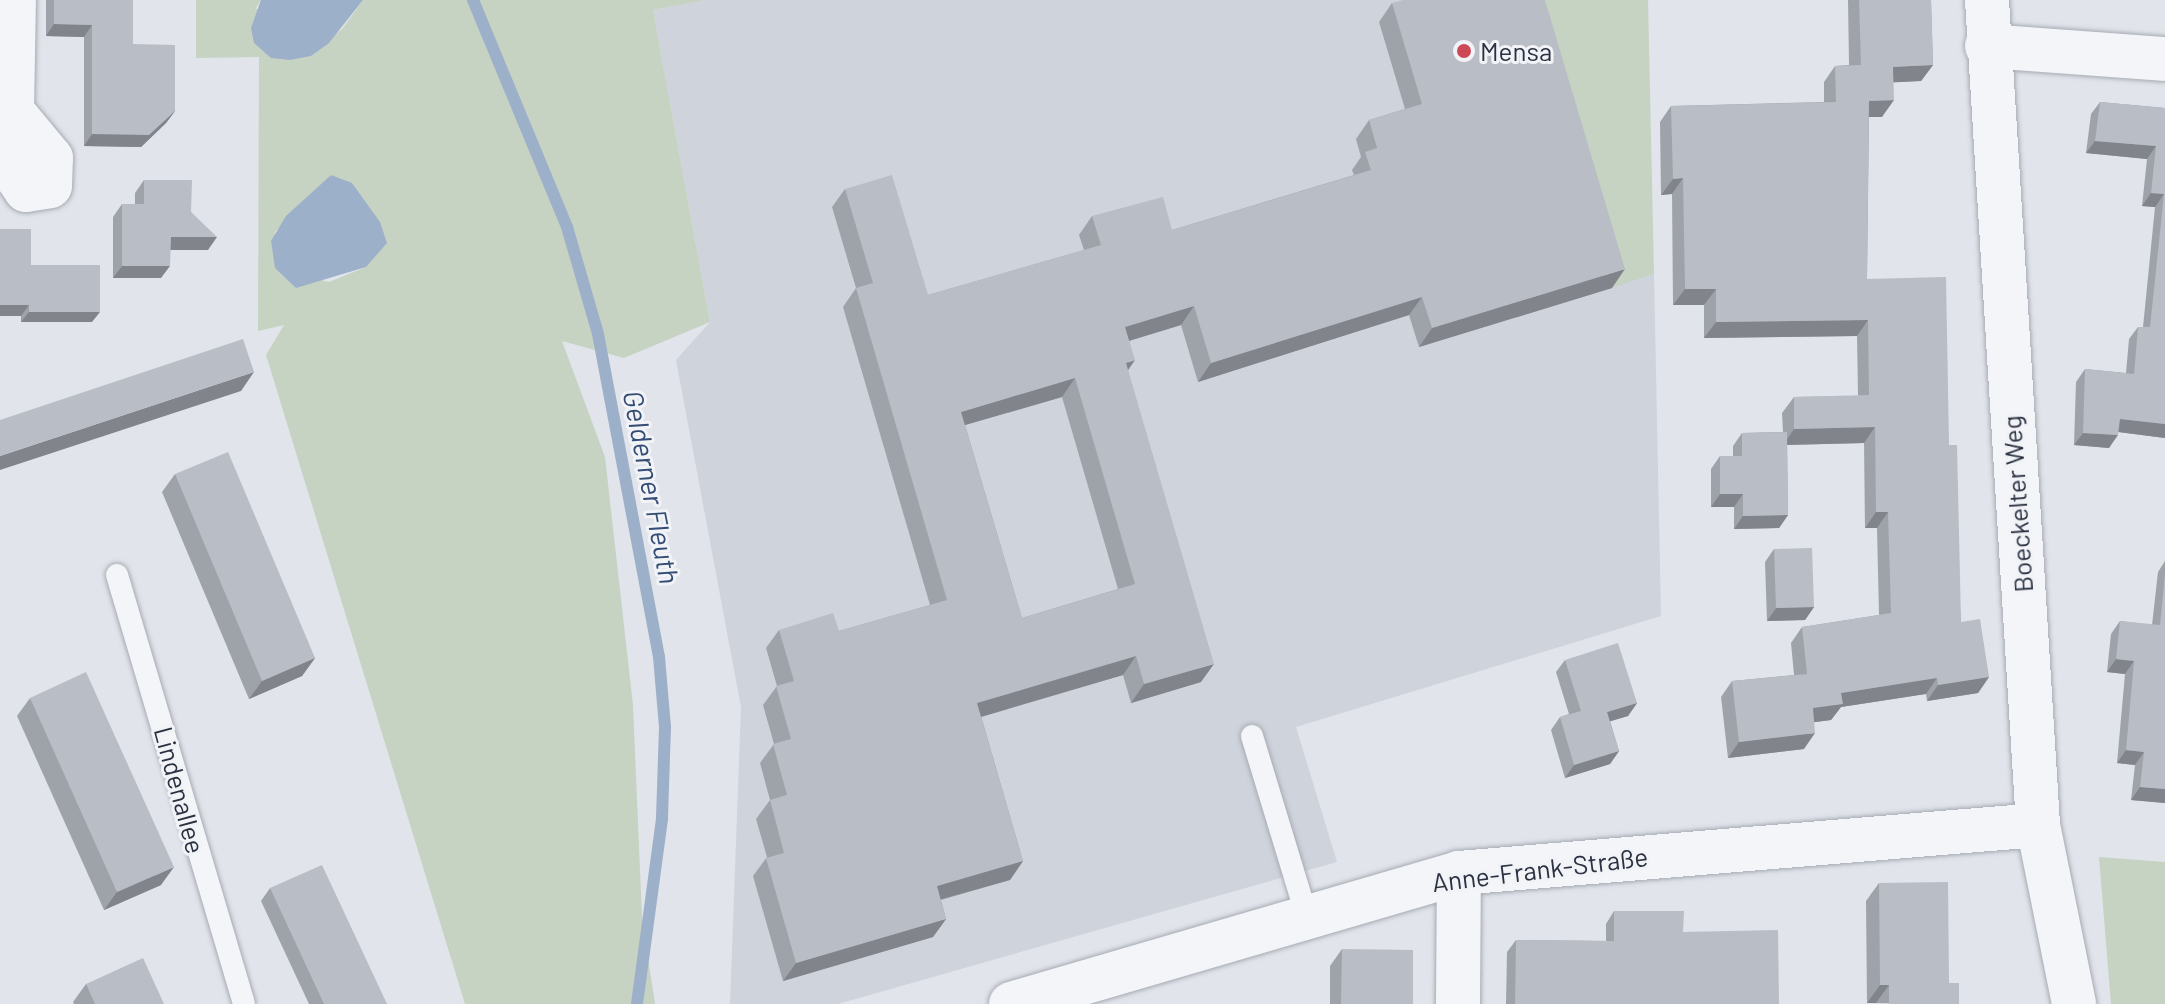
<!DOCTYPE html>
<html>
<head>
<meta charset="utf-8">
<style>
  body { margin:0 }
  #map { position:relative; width:2165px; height:1004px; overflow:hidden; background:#e1e4ea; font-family:Barlow,sans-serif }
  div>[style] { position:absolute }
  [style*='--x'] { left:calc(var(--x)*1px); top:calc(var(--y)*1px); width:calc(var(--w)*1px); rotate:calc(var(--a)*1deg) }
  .built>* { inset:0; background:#cfd3dc }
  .green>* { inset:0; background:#c6d3c2 }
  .water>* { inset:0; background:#9db0c9 }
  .stream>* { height:12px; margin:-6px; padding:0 6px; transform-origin:6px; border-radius:6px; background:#9db0c9 }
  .roads { filter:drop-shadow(0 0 2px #a6abb4) drop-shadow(0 0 2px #a6abb4) }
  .lane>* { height:22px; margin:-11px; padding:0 11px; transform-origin:11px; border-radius:11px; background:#f4f5f8 }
  .street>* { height:44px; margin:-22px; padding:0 22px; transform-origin:22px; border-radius:22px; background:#f4f5f8 }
  .wall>* { inset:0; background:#9ea3aa }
  .shaded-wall>* { inset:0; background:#81848b }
  .building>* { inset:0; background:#b8bdc6 }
  .dots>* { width:22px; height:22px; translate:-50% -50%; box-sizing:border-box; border:4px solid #f1f3f7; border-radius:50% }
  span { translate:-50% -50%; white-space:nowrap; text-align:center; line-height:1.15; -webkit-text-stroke:6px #f1f3f7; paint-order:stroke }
  .poi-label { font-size:26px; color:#2a3141 }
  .left { translate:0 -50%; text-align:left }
  .street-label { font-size:26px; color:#2a3141 }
  .water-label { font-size:28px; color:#344d75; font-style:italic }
</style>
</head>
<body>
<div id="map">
  <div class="built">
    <div style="clip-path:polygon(705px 0,1526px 0,1613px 287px,1654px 274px,1661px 616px,1296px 727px,1337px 862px,838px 1004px,730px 1004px,741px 707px,676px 360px,710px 322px,653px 10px)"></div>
  </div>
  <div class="green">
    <div style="clip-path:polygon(evenodd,196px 0,261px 0,256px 8px,311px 56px,343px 28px,363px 0,705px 0,653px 10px,710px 322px,624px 358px,562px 341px,605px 457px,633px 705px,642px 917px,655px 1004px,465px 1004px,266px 355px,284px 325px,258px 331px,259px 57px,196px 58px,196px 0,331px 175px,366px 267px,329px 282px,275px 268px,275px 232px,331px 175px)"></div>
    <div style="clip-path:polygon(1526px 0,1648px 0,1654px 274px,1612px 288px)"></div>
    <div style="clip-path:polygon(2099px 857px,2165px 862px,2165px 1004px,2111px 1004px)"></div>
  </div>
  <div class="water">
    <div style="clip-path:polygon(261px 0,363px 0,329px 43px,311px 56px,290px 60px,271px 58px,254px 43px,251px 28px)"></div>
    <div style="clip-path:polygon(331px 175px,352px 183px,380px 222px,387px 243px,366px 267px,296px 288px,275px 268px,271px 241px,286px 216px)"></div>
  </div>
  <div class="stream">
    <div style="--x:473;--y:0;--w:246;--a:67.5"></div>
    <div style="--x:567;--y:227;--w:111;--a:73.8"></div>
    <div style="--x:598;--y:334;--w:329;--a:79.3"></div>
    <div style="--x:659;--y:657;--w:70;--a:85.1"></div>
    <div style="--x:665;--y:727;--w:92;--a:91.9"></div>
    <div style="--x:662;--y:819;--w:187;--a:97.7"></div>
  </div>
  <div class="roads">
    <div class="lane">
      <div style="--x:117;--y:575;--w:447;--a:73.5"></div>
      <div style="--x:1252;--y:736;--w:186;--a:73.1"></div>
    </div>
    <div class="street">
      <div style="--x:1987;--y:0;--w:827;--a:86.46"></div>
      <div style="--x:2038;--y:825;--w:183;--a:78.6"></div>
      <div style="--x:1987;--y:46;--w:178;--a:4.2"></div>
      <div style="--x:0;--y:152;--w:46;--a:55.6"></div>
      <div style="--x:26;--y:190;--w:24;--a:-9"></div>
      <div style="--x:50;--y:186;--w:28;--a:-88"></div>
      <div style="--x:51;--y:158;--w:61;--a:-129.7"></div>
      <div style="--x:12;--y:111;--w:111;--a:-89"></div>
      <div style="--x:1011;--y:1004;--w:467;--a:-16.3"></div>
      <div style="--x:1459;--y:873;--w:581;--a:-4.74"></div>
      <div style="--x:1458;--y:1004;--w:131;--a:-89.6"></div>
    </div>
  </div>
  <div class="wall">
    <div style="clip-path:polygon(46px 0,133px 0,133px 44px,175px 111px,166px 123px,141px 147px,84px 146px,84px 37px,46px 36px)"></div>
    <div style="clip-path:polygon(1848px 0,1931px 0,1933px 65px,1921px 81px,1893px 82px,1882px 117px,1869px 117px,1867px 279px,1949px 445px,1961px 622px,1989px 677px,1978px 693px,1927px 701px,1926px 694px,1841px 707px,1831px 720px,1814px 722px,1804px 749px,1728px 758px,1721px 697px,1732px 681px,1794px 675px,1791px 643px,1802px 627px,1879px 615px,1877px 528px,1865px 528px,1864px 443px,1787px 445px,1788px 515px,1779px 528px,1734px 529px,1734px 507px,1711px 507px,1711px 469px,1720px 456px,1733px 456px,1733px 446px,1742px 433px,1783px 432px,1782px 413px,1794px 397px,1858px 396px,1857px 336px,1704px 338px,1704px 305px,1673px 305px,1672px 194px,1661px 195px,1660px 122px,1671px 106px,1824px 102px,1824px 82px,1835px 66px,1849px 65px)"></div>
    <div style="clip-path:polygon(evenodd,1392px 3px,1612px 288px,1419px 347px,1409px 315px,1198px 382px,1181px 325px,1129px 341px,1128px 371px,1201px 682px,1131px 703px,1123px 675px,981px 716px,1023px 861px,1010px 880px,941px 900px,946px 919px,933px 937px,783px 981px,753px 876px,767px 857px,756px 819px,770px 800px,760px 763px,774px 744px,763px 705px,777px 686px,766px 648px,779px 630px,839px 631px,930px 605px,843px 307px,856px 288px,832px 207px,845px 189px,928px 295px,1084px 250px,1079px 235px,1092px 216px,1172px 230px,1354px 175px,1352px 170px,1361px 157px,1356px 139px,1369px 120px,1405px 109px,1379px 22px,1392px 3px,1062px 397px,1118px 589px,1022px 618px,965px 425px,1062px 397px)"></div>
    <div style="clip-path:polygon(2100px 102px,2165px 108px,2165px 438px,2118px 432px,2109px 448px,2074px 445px,2076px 382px,2085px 369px,2126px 373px,2129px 339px,2138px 327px,2143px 327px,2155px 207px,2142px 206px,2147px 159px,2086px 153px,2091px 114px)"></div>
    <div style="clip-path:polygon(144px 180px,191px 212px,208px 250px,170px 250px,161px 278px,113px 278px,113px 217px,122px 204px,135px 204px,135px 193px)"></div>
    <div style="clip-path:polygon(31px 265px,92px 322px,21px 322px,21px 316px,0 316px)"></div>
    <div style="clip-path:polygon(175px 474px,315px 658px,302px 676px,249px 699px,162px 492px)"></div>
    <div style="clip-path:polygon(1774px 549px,1814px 607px,1805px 620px,1767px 621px,1765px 562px)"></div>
    <div style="clip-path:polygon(2165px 561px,2165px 803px,2131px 800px,2135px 765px,2117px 763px,2125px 674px,2107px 672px,2111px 634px,2120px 621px,2152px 625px,2158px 572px)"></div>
    <div style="clip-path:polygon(1565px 660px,1637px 703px,1628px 716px,1610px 721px,1619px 751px,1610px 764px,1565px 778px,1551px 730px,1560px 717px,1569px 714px,1556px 672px)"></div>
    <div style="clip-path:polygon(30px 698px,161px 885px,104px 910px,17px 716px)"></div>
    <div style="clip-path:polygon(1879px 883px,1949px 983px,1959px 1004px,1867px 1003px,1866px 901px)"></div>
    <div style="clip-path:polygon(270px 888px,387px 1004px,309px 1004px,261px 901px)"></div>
    <div style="clip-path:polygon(1614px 911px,1683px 932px,1779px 1004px,1506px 1004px,1507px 952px,1516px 940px,1606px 941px,1606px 924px)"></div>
    <div style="clip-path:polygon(1342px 949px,1413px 1004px,1330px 1004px,1330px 966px)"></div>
    <div style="clip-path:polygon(86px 984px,164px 1004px,74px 1004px,73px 1002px)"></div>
  </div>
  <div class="shaded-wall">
    <div style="clip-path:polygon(54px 24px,92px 25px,84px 37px,46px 36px)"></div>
    <div style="clip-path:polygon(1933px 65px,1921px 81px,1882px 83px,1893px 67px)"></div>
    <div style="clip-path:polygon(1894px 100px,1882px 117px,1858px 117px,1869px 101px)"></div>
    <div style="clip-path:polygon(175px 111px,166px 123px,141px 147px,84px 146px,92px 134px)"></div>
    <div style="clip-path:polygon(2095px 141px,2156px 146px,2147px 159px,2086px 153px)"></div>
    <div style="clip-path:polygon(1683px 178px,1672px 194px,1661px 195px,1673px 179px)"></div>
    <div style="clip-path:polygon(2151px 193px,2164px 194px,2155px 207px,2142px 206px)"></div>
    <div style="clip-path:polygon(171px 237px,217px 237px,208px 250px,162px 250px)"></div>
    <div style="clip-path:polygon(122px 266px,170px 266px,161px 278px,113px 278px)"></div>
    <div style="clip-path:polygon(1625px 269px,1612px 288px,1419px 347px,1432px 328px)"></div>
    <div style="clip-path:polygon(1685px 289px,1716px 289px,1704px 305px,1673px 305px)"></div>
    <div style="clip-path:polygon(1422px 297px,1409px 315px,1198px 382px,1211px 363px)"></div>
    <div style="clip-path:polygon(0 305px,29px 305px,21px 316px,0 316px)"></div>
    <div style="clip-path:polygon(1194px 306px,1181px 325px,1112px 346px,1125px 327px)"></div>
    <div style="clip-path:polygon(29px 312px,100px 312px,92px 322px,21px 322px)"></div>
    <div style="clip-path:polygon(1868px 320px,1857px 336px,1704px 338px,1716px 322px)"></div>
    <div style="clip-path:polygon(1135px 360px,1122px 379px,1126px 363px)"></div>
    <div style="clip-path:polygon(254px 372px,241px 391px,0 470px,0 456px)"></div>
    <div style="clip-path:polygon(1075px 378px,1062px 397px,948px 430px,961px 412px)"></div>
    <div style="clip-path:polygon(2120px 419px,2165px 424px,2165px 438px,2111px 431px)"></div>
    <div style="clip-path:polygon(1875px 427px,1864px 443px,1783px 445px,1794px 429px)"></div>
    <div style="clip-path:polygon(2083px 433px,2118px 435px,2109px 448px,2074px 445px)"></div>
    <div style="clip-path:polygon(1720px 494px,1743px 494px,1734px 507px,1711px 507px)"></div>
    <div style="clip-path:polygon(1876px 512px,1888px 512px,1877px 528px,1865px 528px)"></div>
    <div style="clip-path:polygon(1788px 515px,1779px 528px,1734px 529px,1743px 516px)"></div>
    <div style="clip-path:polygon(1814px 607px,1805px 620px,1767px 621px,1776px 608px)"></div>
    <div style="clip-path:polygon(1136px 656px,1123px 675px,964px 722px,977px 703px)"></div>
    <div style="clip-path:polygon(315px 658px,302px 676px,249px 699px,262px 681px)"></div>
    <div style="clip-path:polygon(2116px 659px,2134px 661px,2125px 674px,2107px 672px)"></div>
    <div style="clip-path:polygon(1214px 664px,1201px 682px,1131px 703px,1144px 684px)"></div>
    <div style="clip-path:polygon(1989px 677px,1978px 693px,1927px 701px,1938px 685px)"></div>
    <div style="clip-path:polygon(1937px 678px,1926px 694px,1841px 707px,1831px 720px,1801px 724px,1813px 708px,1841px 693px)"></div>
    <div style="clip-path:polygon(1637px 703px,1628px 716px,1598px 725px,1607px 712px)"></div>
    <div style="clip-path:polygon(1815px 733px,1804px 749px,1728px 758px,1739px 742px)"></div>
    <div style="clip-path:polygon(2126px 750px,2144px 752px,2135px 765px,2117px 763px)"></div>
    <div style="clip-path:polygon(1619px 751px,1610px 764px,1565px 778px,1574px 765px)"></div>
    <div style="clip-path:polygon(2140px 787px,2165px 789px,2165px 803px,2131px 800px)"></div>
    <div style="clip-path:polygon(1023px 861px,1010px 880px,924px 904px,937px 886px)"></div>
    <div style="clip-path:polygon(174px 867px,161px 885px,104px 910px,117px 892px)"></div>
    <div style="clip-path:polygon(946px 919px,933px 937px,783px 981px,796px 963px)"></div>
    <div style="clip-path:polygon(1880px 985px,1889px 985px,1876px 1003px,1867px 1003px)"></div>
  </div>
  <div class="building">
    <div style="clip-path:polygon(54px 0,133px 0,133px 44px,175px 45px,175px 111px,149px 135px,92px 134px,92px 25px,54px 24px)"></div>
    <div style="clip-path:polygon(evenodd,1403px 0,1545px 0,1625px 269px,1432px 328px,1422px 297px,1211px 363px,1194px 306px,1125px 327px,1135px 360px,1126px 363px,1214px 664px,1144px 684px,1136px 656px,977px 703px,1023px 861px,937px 886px,946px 919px,796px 963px,766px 858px,784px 853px,770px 800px,787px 795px,773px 744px,791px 739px,776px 686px,794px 681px,779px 630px,833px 613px,839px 631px,947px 600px,856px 288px,873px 283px,845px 189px,892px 175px,928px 295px,1101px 245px,1092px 216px,1163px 197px,1172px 230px,1371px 170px,1365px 152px,1377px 148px,1369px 120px,1422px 104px,1392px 3px,1403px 0,1075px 378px,1135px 584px,1022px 618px,961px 412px,1075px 378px)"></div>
    <div style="clip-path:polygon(1859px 0,1931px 0,1933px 65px,1893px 67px,1894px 100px,1869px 101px,1867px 279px,1946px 277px,1949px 445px,1957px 445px,1961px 622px,1980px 619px,1989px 677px,1938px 685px,1937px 678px,1841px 693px,1843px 704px,1813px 708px,1815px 733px,1739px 742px,1732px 681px,1807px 674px,1802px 627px,1891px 613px,1888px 512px,1876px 512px,1875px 427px,1794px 429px,1794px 397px,1869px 395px,1868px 320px,1716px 322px,1716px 289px,1685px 289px,1683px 178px,1673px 179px,1671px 106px,1836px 102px,1835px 66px,1861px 65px)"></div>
    <div style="clip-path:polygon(2100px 102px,2165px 108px,2165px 424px,2120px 419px,2118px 435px,2083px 433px,2085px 369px,2134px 374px,2138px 327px,2150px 327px,2164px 194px,2151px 193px,2156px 146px,2095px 141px)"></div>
    <div style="clip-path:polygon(144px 180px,192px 180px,191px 212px,217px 237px,171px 237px,170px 266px,122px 266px,122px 204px,144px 204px)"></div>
    <div style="clip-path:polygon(0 229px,31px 229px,31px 265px,100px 265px,100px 312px,29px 312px,29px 305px,0 305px)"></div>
    <div style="clip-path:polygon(243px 339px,254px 372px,0 456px,0 420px)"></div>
    <div style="clip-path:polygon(1787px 432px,1788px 515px,1743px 516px,1743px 494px,1720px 494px,1720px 456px,1742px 456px,1742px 433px)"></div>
    <div style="clip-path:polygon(228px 452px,315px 658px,262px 681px,175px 474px)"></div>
    <div style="clip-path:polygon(1812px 548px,1814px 607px,1776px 608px,1774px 549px)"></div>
    <div style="clip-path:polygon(2165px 574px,2165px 789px,2140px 787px,2144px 752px,2126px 750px,2134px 661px,2116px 659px,2120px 621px,2160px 625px)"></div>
    <div style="clip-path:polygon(1618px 643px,1637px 703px,1607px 712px,1619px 751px,1574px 765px,1560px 717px,1581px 711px,1565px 660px)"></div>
    <div style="clip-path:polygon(86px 672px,174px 867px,117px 892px,30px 698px)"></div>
    <div style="clip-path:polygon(322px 865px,387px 1004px,324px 1004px,270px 888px)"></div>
    <div style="clip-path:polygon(1948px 882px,1949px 983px,1959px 983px,1959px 1004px,1889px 1004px,1889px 985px,1880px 985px,1879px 883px)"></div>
    <div style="clip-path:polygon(1614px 911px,1684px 911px,1683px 932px,1778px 930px,1779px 1004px,1515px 1004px,1516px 940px,1614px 941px)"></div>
    <div style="clip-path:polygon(1342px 949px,1413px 950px,1413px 1004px,1341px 1004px)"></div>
    <div style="clip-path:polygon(143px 958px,164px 1004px,95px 1004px,86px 984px)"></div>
  </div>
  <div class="dots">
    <div style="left:1464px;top:51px;background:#cc4955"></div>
  </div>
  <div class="poi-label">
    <span class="left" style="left:1480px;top:51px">Mensa</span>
  </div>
  <div class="street-label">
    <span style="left:2017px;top:504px;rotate:-94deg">Boeckelter Weg</span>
    <span style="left:180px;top:790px;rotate:75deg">Lindenallee</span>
    <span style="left:1540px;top:869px;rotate:-7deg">Anne-Frank-Straße</span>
  </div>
  <div class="water-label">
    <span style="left:652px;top:487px;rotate:79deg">Gelderner Fleuth</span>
  </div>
</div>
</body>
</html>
